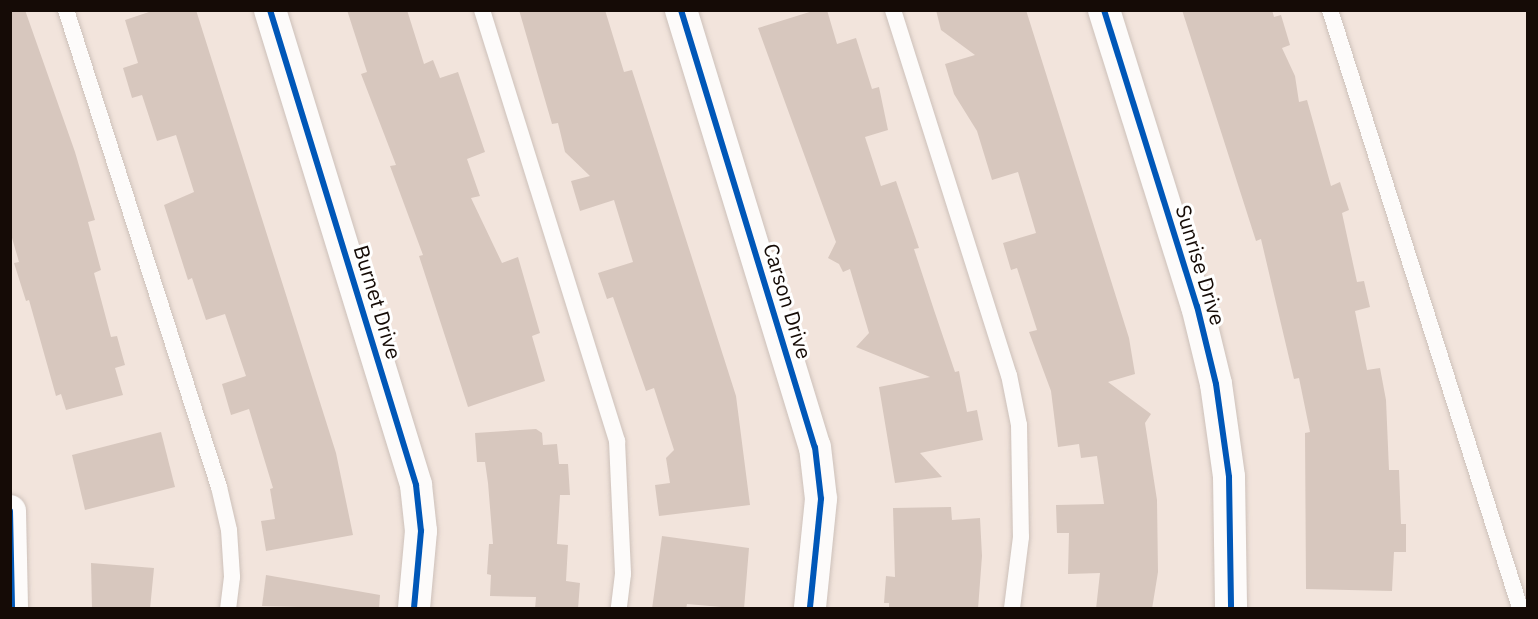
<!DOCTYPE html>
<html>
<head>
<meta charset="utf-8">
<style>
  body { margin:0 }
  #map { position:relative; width:1538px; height:619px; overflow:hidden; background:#f2e4dc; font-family:"IBM Plex Sans",sans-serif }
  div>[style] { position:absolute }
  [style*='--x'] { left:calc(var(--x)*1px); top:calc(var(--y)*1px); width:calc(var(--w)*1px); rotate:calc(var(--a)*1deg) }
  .building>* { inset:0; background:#d7c7be }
  .roads { filter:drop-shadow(0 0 2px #cdc1ba) drop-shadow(0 0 2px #cdc1ba) }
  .lane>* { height:16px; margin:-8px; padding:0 8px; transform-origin:8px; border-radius:8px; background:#fdfbfa }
  .street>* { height:32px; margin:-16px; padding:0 16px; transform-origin:16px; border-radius:16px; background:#fdfbfa }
  .cycleway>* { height:6px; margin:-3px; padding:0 3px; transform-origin:3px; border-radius:3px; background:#0057b8 }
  span { translate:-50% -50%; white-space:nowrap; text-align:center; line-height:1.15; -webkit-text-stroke:6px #fff; paint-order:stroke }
  .street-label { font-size:21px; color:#150b06 }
  .frame { position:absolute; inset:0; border:12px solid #150b06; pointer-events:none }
</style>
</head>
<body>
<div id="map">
  <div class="building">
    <div style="clip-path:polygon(10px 10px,25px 10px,75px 152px,95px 220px,88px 222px,101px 270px,94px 273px,111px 337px,117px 336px,125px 365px,115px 368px,123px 395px,66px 410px,61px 394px,56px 396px,29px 300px,26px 301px,14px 263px,19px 262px,10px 231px)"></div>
    <div style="clip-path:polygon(155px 10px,196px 10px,336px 453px,353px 535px,266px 551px,261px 521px,275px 519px,270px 489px,273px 488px,249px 409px,231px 415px,222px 384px,246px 376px,225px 314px,206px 320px,192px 278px,188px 280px,164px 205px,194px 192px,176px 135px,157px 141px,142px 95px,132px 98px,123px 68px,138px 63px,125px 20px)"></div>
    <div style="clip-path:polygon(347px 10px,407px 10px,424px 64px,433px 60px,440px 78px,458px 72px,485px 152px,467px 159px,480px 196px,471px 198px,502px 263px,518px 257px,540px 333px,532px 336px,545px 381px,468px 407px,419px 256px,423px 255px,390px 166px,396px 165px,361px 74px,367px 72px)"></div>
    <div style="clip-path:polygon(519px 10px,605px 10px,624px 72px,632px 70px,736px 396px,750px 505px,659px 516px,655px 485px,670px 483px,666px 458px,674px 450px,654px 388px,646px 391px,613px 297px,607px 299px,598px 273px,633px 262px,614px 200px,580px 211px,571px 181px,590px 176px,565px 152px,558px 123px,552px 124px)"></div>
    <div style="clip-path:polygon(816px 10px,827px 10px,837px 44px,856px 38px,872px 89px,879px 87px,888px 130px,865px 137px,881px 186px,896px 181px,919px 248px,914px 249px,934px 310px,955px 372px,959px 371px,967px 412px,977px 410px,983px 440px,920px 453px,942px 477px,895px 483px,879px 387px,930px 377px,856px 347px,869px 333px,850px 269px,843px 272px,839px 264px,828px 258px,836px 242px,758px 28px)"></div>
    <div style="clip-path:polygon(936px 10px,1026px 10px,1129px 338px,1135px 374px,1108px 382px,1151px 414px,1145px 423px,1157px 500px,1158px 572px,1152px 609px,1096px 609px,1100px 573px,1068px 574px,1069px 533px,1057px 533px,1056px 505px,1104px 504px,1097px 456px,1081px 458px,1079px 444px,1058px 447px,1051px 391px,1029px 332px,1037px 330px,1017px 268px,1011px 270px,1003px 243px,1036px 233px,1018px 172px,992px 180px,977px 131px,954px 94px,945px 64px,975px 55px,941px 30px)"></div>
    <div style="clip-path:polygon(1182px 10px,1272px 10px,1274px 17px,1281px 15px,1290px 45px,1282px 48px,1295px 76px,1299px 102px,1307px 100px,1331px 186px,1340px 182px,1349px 210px,1342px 213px,1357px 282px,1364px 281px,1370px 307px,1355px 311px,1367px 370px,1380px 368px,1386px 400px,1389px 470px,1399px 470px,1401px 524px,1406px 524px,1406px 552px,1394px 552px,1392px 591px,1306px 589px,1305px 433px,1310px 432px,1299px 378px,1294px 379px,1261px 239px,1256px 241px)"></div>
    <div style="clip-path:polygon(536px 429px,542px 433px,543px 445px,557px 444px,559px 464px,568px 464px,570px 495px,560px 495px,557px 544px,568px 545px,566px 581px,580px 583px,578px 609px,535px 609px,536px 597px,490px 596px,491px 575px,487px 574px,489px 544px,493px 544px,488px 483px,485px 462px,477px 462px,475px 433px)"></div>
    <div style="clip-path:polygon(161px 432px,175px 487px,85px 510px,72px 455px)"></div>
    <div style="clip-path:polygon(951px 507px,952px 520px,980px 518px,982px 556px,978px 609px,889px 609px,889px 603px,884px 603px,886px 576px,895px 577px,893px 508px)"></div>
    <div style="clip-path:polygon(662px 536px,749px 548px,744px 609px,687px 604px,686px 609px,652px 609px)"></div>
    <div style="clip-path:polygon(91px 563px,154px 568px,150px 609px,92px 609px)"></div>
    <div style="clip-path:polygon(266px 575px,380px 595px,379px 609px,262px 606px)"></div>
  </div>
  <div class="roads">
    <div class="lane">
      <div style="--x:66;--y:10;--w:501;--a:72.22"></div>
      <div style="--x:219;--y:487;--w:44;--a:76.9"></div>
      <div style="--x:229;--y:530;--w:47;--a:86.3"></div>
      <div style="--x:232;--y:577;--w:31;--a:97"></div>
      <div style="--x:482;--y:10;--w:452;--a:72.6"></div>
      <div style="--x:617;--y:441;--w:133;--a:87.4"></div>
      <div style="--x:623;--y:574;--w:34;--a:97"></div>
      <div style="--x:893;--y:10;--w:383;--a:72.4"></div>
      <div style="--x:1009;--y:375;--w:51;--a:78.7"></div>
      <div style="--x:1019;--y:425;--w:112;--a:89"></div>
      <div style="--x:1021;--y:537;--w:72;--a:97.2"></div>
      <div style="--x:1330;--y:10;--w:627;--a:72.37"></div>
    </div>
    <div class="street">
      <div style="--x:270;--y:10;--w:497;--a:72.9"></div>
      <div style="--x:416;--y:485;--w:46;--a:83.8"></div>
      <div style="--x:421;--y:531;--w:77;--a:95.2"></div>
      <div style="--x:681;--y:10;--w:457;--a:73"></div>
      <div style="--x:815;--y:447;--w:52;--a:83.4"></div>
      <div style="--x:821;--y:499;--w:110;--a:95.8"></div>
      <div style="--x:1104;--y:10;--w:310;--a:72.6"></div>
      <div style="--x:1197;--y:306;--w:80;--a:76.3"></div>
      <div style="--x:1216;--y:384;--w:94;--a:82"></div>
      <div style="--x:1229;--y:477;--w:131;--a:89.1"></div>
      <div style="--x:10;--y:511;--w:97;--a:88.8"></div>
    </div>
  </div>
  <div class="cycleway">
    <div style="--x:270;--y:10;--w:497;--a:72.9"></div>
    <div style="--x:416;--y:485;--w:46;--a:83.8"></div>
    <div style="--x:421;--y:531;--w:77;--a:95.2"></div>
    <div style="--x:681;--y:10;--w:457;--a:73"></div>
    <div style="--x:815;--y:447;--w:52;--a:83.4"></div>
    <div style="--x:821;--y:499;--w:110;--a:95.8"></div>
    <div style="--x:1104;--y:10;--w:310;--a:72.6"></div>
    <div style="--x:1197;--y:306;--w:80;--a:76.3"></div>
    <div style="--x:1216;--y:384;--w:94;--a:82"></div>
    <div style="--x:1229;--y:477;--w:131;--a:89.1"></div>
    <div style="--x:10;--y:511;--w:97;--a:88.8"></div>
  </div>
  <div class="street-label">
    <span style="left:1201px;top:265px;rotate:73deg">Sunrise Drive</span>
    <span style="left:788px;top:301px;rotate:73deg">Carson Drive</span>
    <span style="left:378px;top:302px;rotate:73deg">Burnet Drive</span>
  </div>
  <div class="frame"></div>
</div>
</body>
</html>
